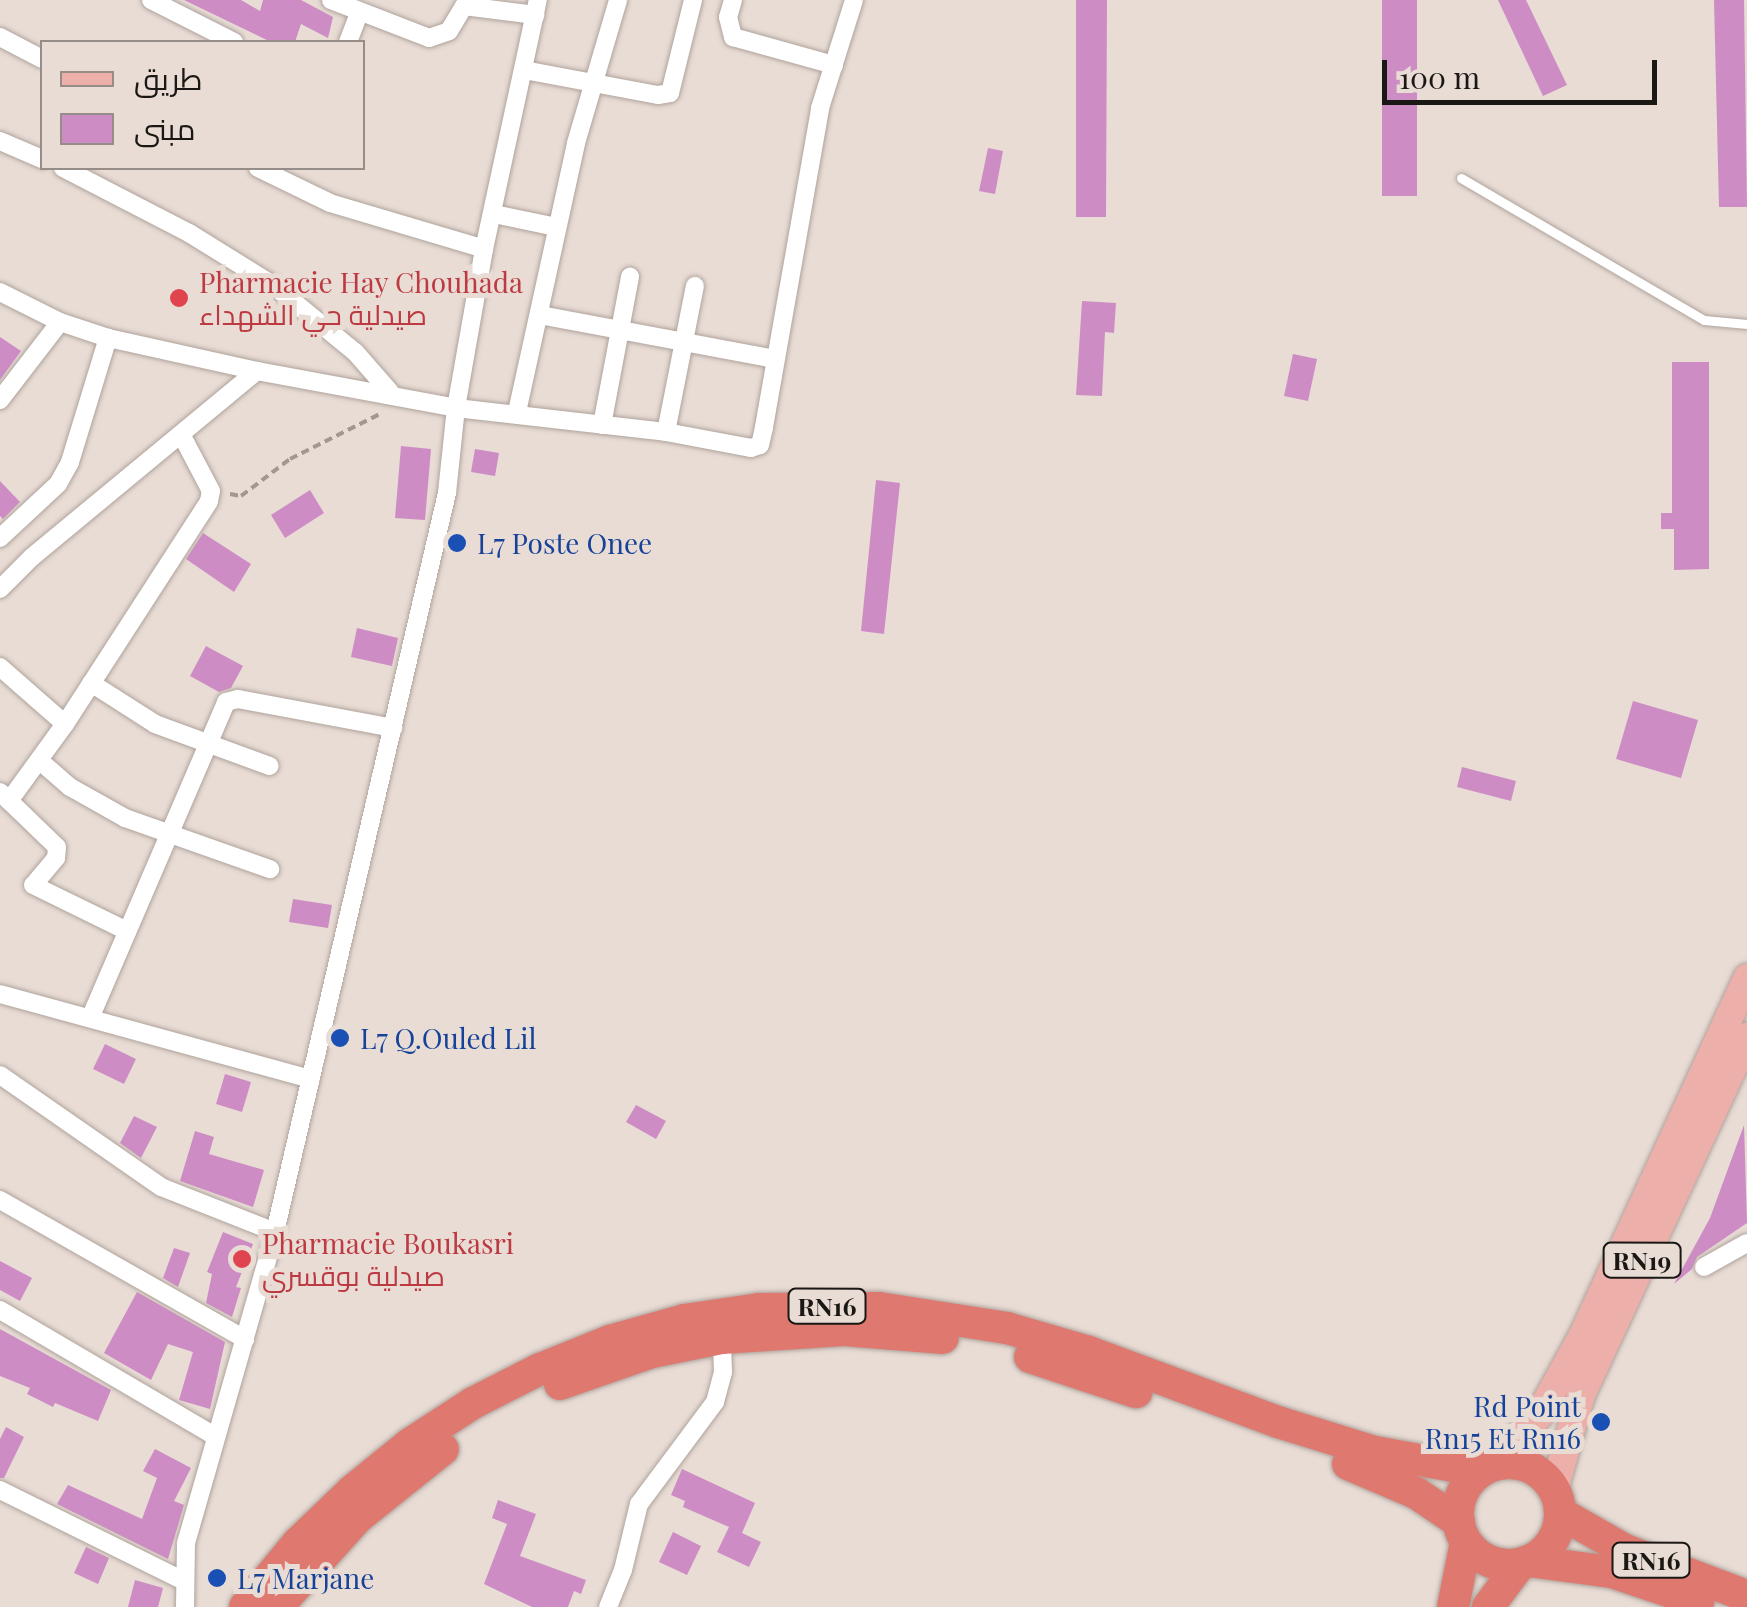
<!DOCTYPE html>
<html>
<head>
<meta charset="utf-8">
<style>
  body { margin:0 }
  #map { position:relative; width:1747px; height:1607px; overflow:hidden; background:#e8dcd5; font-family:"Playfair Display",Cairo,serif }
  div>[style] { position:absolute }
  [style*='--x'] { left:calc(var(--x)*1px); top:calc(var(--y)*1px); width:calc(var(--w)*1px); rotate:calc(var(--a)*1deg) }
  .building>* { inset:0; background:#ce8cc5 }
  .path>* { height:4px; margin-top:-2px; transform-origin:0; background:repeating-linear-gradient(90deg,#a19892 0 8px,transparent 0 13px) }
  .roads { filter:drop-shadow(0 0 2px #afa39c) drop-shadow(0 0 2px #afa39c) }
  .lane>* { height:9px; margin:-4.5px; padding:0 4.5px; transform-origin:4.5px; border-radius:4.5px; background:#fff }
  .street>* { height:18px; margin:-9px; padding:0 9px; transform-origin:9px; border-radius:9px; background:#fff }
  .primary>* { height:28px; margin:-14px; padding:0 14px; transform-origin:14px; border-radius:14px; background:#ecafa9 }
  .highway>* { height:32px; margin:-16px; padding:0 16px; transform-origin:16px; border-radius:16px; background:#df7970 }
  .highway>.ring { margin:-16px; padding:0; box-sizing:content-box; background:none; border:32px solid #df7970; border-radius:50% }
  .dots>* { width:28px; height:28px; translate:-50% -50%; box-sizing:border-box; border:5px solid #e8dcd5; border-radius:50% }
  span { translate:-50% -50%; white-space:nowrap; text-align:center; line-height:1.15; -webkit-text-stroke:10px #e8dcd5; paint-order:stroke }
  .shield-label span { padding:2px 8px; background:#e8dcd5; border:2px solid; border-radius:8px; -webkit-text-stroke-width:0 }
  .shield-label { font-size:25px; color:#1b1714; font-weight:700 }
  .health-label { font-size:28px; color:#be3a42 }
  .left { translate:0 -50%; text-align:left }
  .transit-label { font-size:28px; color:#164399 }
  .right { translate:-100% -50%; text-align:right }
  .legend { position:absolute; left:40px; top:40px; width:325px; height:130px; box-sizing:border-box; background:#e8dcd5; border:2px solid #968d88; margin:0; padding:12px 18px; list-style:none; font-size:30px; color:#1b1714 }
  .legend li { display:flex; align-items:center; gap:20px; height:50px }
  .legend b { width:50px; border:2px solid #968d88 }
  .scale { position:absolute; left:1382px; top:60px; width:275px; height:45px; box-sizing:border-box; border:5px solid #1b1714; border-top:0; padding-left:12px; font-size:30px; line-height:35px; white-space:nowrap; color:#1b1714; -webkit-text-stroke:8px #e8dcd5; paint-order:stroke }
</style>
</head>
<body>
<div id="map">
  <div class="building">
    <div style="clip-path:polygon(184px 0,241px 0,260px 11px,263px 0,301px 0,333px 17px,328px 38px,301px 24px,295px 42px,271px 42px)"></div>
    <div style="clip-path:polygon(1076px 0,1107px 0,1106px 217px,1076px 217px)"></div>
    <div style="clip-path:polygon(1382px 0,1417px 0,1417px 196px,1382px 196px)"></div>
    <div style="clip-path:polygon(1498px 0,1526px 0,1567px 85px,1543px 96px)"></div>
    <div style="clip-path:polygon(1714px 0,1744px 0,1747px 207px,1719px 207px)"></div>
    <div style="clip-path:polygon(988px 148px,1003px 151px,995px 194px,979px 191px)"></div>
    <div style="clip-path:polygon(1082px 301px,1116px 303px,1114px 333px,1105px 332px,1102px 396px,1076px 395px)"></div>
    <div style="clip-path:polygon(0 337px,21px 351px,0 380px)"></div>
    <div style="clip-path:polygon(1293px 354px,1317px 359px,1308px 401px,1284px 396px)"></div>
    <div style="clip-path:polygon(1672px 362px,1709px 362px,1709px 569px,1674px 570px,1674px 529px,1661px 529px,1661px 513px,1672px 513px)"></div>
    <div style="clip-path:polygon(401px 446px,431px 449px,425px 520px,395px 518px)"></div>
    <div style="clip-path:polygon(475px 449px,499px 453px,495px 476px,471px 472px)"></div>
    <div style="clip-path:polygon(876px 480px,900px 483px,884px 634px,861px 631px)"></div>
    <div style="clip-path:polygon(0 481px,20px 502px,3px 519px,0 516px)"></div>
    <div style="clip-path:polygon(310px 490px,324px 513px,285px 538px,271px 515px)"></div>
    <div style="clip-path:polygon(203px 533px,251px 564px,234px 592px,186px 559px)"></div>
    <div style="clip-path:polygon(357px 628px,398px 638px,392px 666px,351px 657px)"></div>
    <div style="clip-path:polygon(206px 646px,243px 666px,231px 688px,219px 692px,190px 676px)"></div>
    <div style="clip-path:polygon(1633px 701px,1698px 720px,1681px 778px,1616px 759px)"></div>
    <div style="clip-path:polygon(1462px 767px,1516px 781px,1511px 801px,1457px 787px)"></div>
    <div style="clip-path:polygon(293px 899px,332px 905px,328px 928px,289px 922px)"></div>
    <div style="clip-path:polygon(105px 1044px,136px 1059px,124px 1084px,93px 1069px)"></div>
    <div style="clip-path:polygon(225px 1074px,251px 1082px,242px 1112px,216px 1104px)"></div>
    <div style="clip-path:polygon(636px 1105px,666px 1121px,656px 1139px,626px 1122px)"></div>
    <div style="clip-path:polygon(134px 1116px,157px 1127px,141px 1158px,120px 1143px)"></div>
    <div style="clip-path:polygon(1744px 1125px,1747px 1223px,1697px 1257px,1692px 1269px,1674px 1284px,1710px 1218px)"></div>
    <div style="clip-path:polygon(195px 1131px,214px 1137px,209px 1154px,264px 1170px,253px 1207px,180px 1181px)"></div>
    <div style="clip-path:polygon(223px 1232px,253px 1244px,236px 1287px,241px 1288px,232px 1317px,206px 1303px,212px 1274px,207px 1272px)"></div>
    <div style="clip-path:polygon(174px 1248px,190px 1253px,178px 1287px,163px 1278px)"></div>
    <div style="clip-path:polygon(0 1261px,32px 1278px,20px 1301px,0 1290px)"></div>
    <div style="clip-path:polygon(137px 1292px,225px 1342px,210px 1409px,179px 1400px,193px 1352px,168px 1344px,151px 1380px,104px 1353px)"></div>
    <div style="clip-path:polygon(0 1329px,111px 1390px,98px 1421px,55px 1403px,53px 1407px,27px 1394px,30px 1388px,0 1376px)"></div>
    <div style="clip-path:polygon(6px 1427px,24px 1437px,4px 1478px,0 1478px,0 1439px)"></div>
    <div style="clip-path:polygon(155px 1449px,191px 1468px,174px 1501px,184px 1505px,168px 1559px,57px 1504px,68px 1485px,142px 1519px,157px 1478px,143px 1471px)"></div>
    <div style="clip-path:polygon(682px 1469px,755px 1503px,742px 1533px,761px 1542px,749px 1567px,717px 1552px,729px 1527px,683px 1507px,685px 1501px,671px 1495px)"></div>
    <div style="clip-path:polygon(498px 1500px,536px 1514px,520px 1556px,586px 1580px,581px 1594px,574px 1591px,568px 1607px,532px 1607px,484px 1584px,507px 1524px,492px 1518px)"></div>
    <div style="clip-path:polygon(673px 1532px,701px 1546px,687px 1575px,659px 1562px)"></div>
    <div style="clip-path:polygon(86px 1547px,109px 1558px,98px 1584px,74px 1573px)"></div>
    <div style="clip-path:polygon(135px 1580px,163px 1588px,158px 1607px,128px 1607px)"></div>
  </div>
  <div class="path">
    <div style="--x:230;--y:494;--w:11;--a:10"></div>
    <div style="--x:241;--y:496;--w:61;--a:-37.1"></div>
    <div style="--x:290;--y:459;--w:103;--a:-26.6"></div>
  </div>
  <div class="roads">
    <div class="lane">
      <div style="--x:1461;--y:178;--w:281;--a:30.3"></div>
      <div style="--x:1704;--y:320;--w:43;--a:5.3"></div>
    </div>
    <div class="street">
      <div style="--x:151;--y:0;--w:93;--a:26.8"></div>
      <div style="--x:331;--y:0;--w:105;--a:21.2"></div>
      <div style="--x:429;--y:38;--w:21;--a:-19"></div>
      <div style="--x:449;--y:31;--w:29;--a:-59"></div>
      <div style="--x:464;--y:6;--w:72;--a:7.2"></div>
      <div style="--x:733;--y:0;--w:18;--a:106"></div>
      <div style="--x:728;--y:17;--w:21;--a:76"></div>
      <div style="--x:733;--y:37;--w:105;--a:15.5"></div>
      <div style="--x:0;--y:37;--w:47;--a:27.6"></div>
      <div style="--x:348;--y:42;--w:30;--a:-69"></div>
      <div style="--x:524;--y:70;--w:136;--a:10.6"></div>
      <div style="--x:658;--y:95;--w:12;--a:-9"></div>
      <div style="--x:670;--y:93;--w:96;--a:-76.1"></div>
      <div style="--x:0;--y:141;--w:46;--a:23.2"></div>
      <div style="--x:63;--y:168;--w:142;--a:27.3"></div>
      <div style="--x:189;--y:233;--w:99;--a:31.8"></div>
      <div style="--x:273;--y:285;--w:107;--a:39.3"></div>
      <div style="--x:356;--y:353;--w:52;--a:48.9"></div>
      <div style="--x:258;--y:168;--w:80;--a:25.9"></div>
      <div style="--x:330;--y:203;--w:161;--a:16.6"></div>
      <div style="--x:494;--y:214;--w:63;--a:11.8"></div>
      <div style="--x:0;--y:292;--w:67;--a:26.6"></div>
      <div style="--x:60;--y:322;--w:51;--a:18.4"></div>
      <div style="--x:108;--y:338;--w:153;--a:12.5"></div>
      <div style="--x:257;--y:371;--w:202;--a:10.5"></div>
      <div style="--x:456;--y:408;--w:211;--a:6.5"></div>
      <div style="--x:666;--y:432;--w:86;--a:10.7"></div>
      <div style="--x:751;--y:448;--w:9;--a:-18"></div>
      <div style="--x:760;--y:445;--w:18;--a:-77"></div>
      <div style="--x:764;--y:427;--w:324;--a:-80"></div>
      <div style="--x:820;--y:108;--w:113;--a:-72.5"></div>
      <div style="--x:540;--y:315;--w:239;--a:10.6"></div>
      <div style="--x:0;--y:400;--w:98;--a:-52.4"></div>
      <div style="--x:517;--y:412;--w:275;--a:-77.6"></div>
      <div style="--x:576;--y:143;--w:149;--a:-73.6"></div>
      <div style="--x:602;--y:425;--w:151;--a:-79.3"></div>
      <div style="--x:666;--y:432;--w:149;--a:-78.8"></div>
      <div style="--x:0;--y:538;--w:79;--a:-43"></div>
      <div style="--x:58;--y:484;--w:25;--a:-61"></div>
      <div style="--x:70;--y:462;--w:130;--a:-73"></div>
      <div style="--x:0;--y:589;--w:45;--a:-45"></div>
      <div style="--x:32;--y:557;--w:292;--a:-39.6"></div>
      <div style="--x:0;--y:667;--w:86;--a:41.2"></div>
      <div style="--x:91;--y:683;--w:76;--a:32.6"></div>
      <div style="--x:155;--y:724;--w:122;--a:20.1"></div>
      <div style="--x:40;--y:761;--w:40;--a:41"></div>
      <div style="--x:70;--y:787;--w:63;--a:29.4"></div>
      <div style="--x:125;--y:818;--w:154;--a:19.4"></div>
      <div style="--x:0;--y:792;--w:79;--a:44"></div>
      <div style="--x:57;--y:847;--w:11;--a:95"></div>
      <div style="--x:56;--y:858;--w:35;--a:130"></div>
      <div style="--x:33;--y:885;--w:105;--a:26.1"></div>
      <div style="--x:9;--y:801;--w:95;--a:-54"></div>
      <div style="--x:65;--y:724;--w:265;--a:-57.1"></div>
      <div style="--x:209;--y:501;--w:10;--a:-79"></div>
      <div style="--x:211;--y:491;--w:64;--a:-117.8"></div>
      <div style="--x:0;--y:994;--w:322;--a:15.3"></div>
      <div style="--x:91;--y:1016;--w:342;--a:-66.7"></div>
      <div style="--x:226;--y:702;--w:12;--a:-14"></div>
      <div style="--x:238;--y:699;--w:158;--a:10.6"></div>
      <div style="--x:0;--y:1075;--w:196;--a:34.8"></div>
      <div style="--x:161;--y:1187;--w:123;--a:21.5"></div>
      <div style="--x:0;--y:1200;--w:282;--a:29.6"></div>
      <div style="--x:1704;--y:1267;--w:49;--a:-29.2"></div>
      <div style="--x:0;--y:1310;--w:249;--a:30.4"></div>
      <div style="--x:0;--y:1490;--w:203;--a:26.3"></div>
      <div style="--x:185;--y:1607;--w:64;--a:-89.1"></div>
      <div style="--x:186;--y:1543;--w:323;--a:-74"></div>
      <div style="--x:275;--y:1232;--w:759;--a:-76.9"></div>
      <div style="--x:447;--y:493;--w:85;--a:-84"></div>
      <div style="--x:456;--y:408;--w:161;--a:-80"></div>
      <div style="--x:484;--y:249;--w:255;--a:-77.8"></div>
      <div style="--x:608;--y:1607;--w:40;--a:-68"></div>
      <div style="--x:623;--y:1570;--w:68;--a:-76.4"></div>
      <div style="--x:639;--y:1504;--w:127;--a:-53.3"></div>
      <div style="--x:715;--y:1402;--w:31;--a:-75"></div>
      <div style="--x:723;--y:1372;--w:34;--a:-92"></div>
    </div>
    <div class="primary">
      <div style="--x:1491;--y:1466;--w:70;--a:-46.7"></div>
      <div style="--x:1539;--y:1415;--w:94;--a:-61.2"></div>
      <div style="--x:1584;--y:1333;--w:391;--a:-65.3"></div>
      <div style="--x:1554;--y:1490;--w:99;--a:-74.1"></div>
      <div style="--x:1581;--y:1395;--w:395;--a:-65.1"></div>
    </div>
    <div class="highway">
      <div style="--x:1030;--y:1357;--w:112;--a:18.3"></div>
      <div style="--x:560;--y:1384;--w:97;--a:-19.2"></div>
      <div style="--x:652;--y:1352;--w:71;--a:-11.3"></div>
      <div style="--x:722;--y:1338;--w:122;--a:-3.8"></div>
      <div style="--x:844;--y:1330;--w:99;--a:4.6"></div>
      <div class="ring" style="left:1458px;top:1463px;width:70px;height:70px"></div>
      <div style="--x:1348;--y:1464;--w:74;--a:23.1"></div>
      <div style="--x:1416;--y:1493;--w:52;--a:34"></div>
      <div style="--x:1560;--y:1513;--w:75;--a:29.6"></div>
      <div style="--x:1625;--y:1550;--w:130;--a:20.7"></div>
      <div style="--x:1528;--y:1561;--w:85;--a:7.5"></div>
      <div style="--x:1612;--y:1572;--w:91;--a:18.6"></div>
      <div style="--x:245;--y:1607;--w:83;--a:-50.4"></div>
      <div style="--x:298;--y:1543;--w:75;--a:-43.9"></div>
      <div style="--x:352;--y:1491;--w:75;--a:-39"></div>
      <div style="--x:410;--y:1444;--w:75;--a:-33.1"></div>
      <div style="--x:473;--y:1403;--w:75;--a:-26.9"></div>
      <div style="--x:540;--y:1369;--w:75;--a:-21.8"></div>
      <div style="--x:610;--y:1341;--w:77;--a:-15.8"></div>
      <div style="--x:684;--y:1320;--w:76;--a:-8.3"></div>
      <div style="--x:759;--y:1309;--w:120;--a:-0.5"></div>
      <div style="--x:879;--y:1308;--w:130;--a:8.9"></div>
      <div style="--x:1007;--y:1328;--w:85;--a:16.3"></div>
      <div style="--x:1089;--y:1352;--w:202;--a:20.3"></div>
      <div style="--x:1278;--y:1422;--w:102;--a:17.2"></div>
      <div style="--x:1375;--y:1452;--w:108;--a:10.2"></div>
      <div style="--x:277;--y:1607;--w:120;--a:-48"></div>
      <div style="--x:357;--y:1518;--w:110;--a:-38.7"></div>
      <div style="--x:1453;--y:1607;--w:66;--a:-78.7"></div>
      <div style="--x:1488;--y:1607;--w:54;--a:-53.3"></div>
    </div>
  </div>
  <div class="dots">
    <div style="left:179px;top:298px;background:#e0444e"></div>
    <div style="left:457px;top:543px;background:#1a4fb4"></div>
    <div style="left:340px;top:1038px;background:#1a4fb4"></div>
    <div style="left:242px;top:1259px;background:#e0444e"></div>
    <div style="left:1601px;top:1422px;background:#1a4fb4"></div>
    <div style="left:217px;top:1578px;background:#1a4fb4"></div>
  </div>
  <div class="shield-label">
    <span style="left:1642px;top:1260px">RN19</span>
    <span style="left:827px;top:1306px">RN16</span>
    <span style="left:1651px;top:1560px">RN16</span>
  </div>
  <div class="health-label">
    <span class="left" style="left:199px;top:298px">Pharmacie Hay Chouhada<br>صيدلية حي الشهداء</span>
    <span class="left" style="left:262px;top:1259px">Pharmacie Boukasri<br>صيدلية بوقسري</span>
  </div>
  <div class="transit-label">
    <span class="left" style="left:477px;top:543px">L7 Poste Onee</span>
    <span class="left" style="left:360px;top:1038px">L7 Q.Ouled Lil</span>
    <span class="right" style="left:1581px;top:1422px">Rd Point<br>Rn15 Et Rn16</span>
    <span class="left" style="left:237px;top:1578px">L7 Marjane</span>
  </div>
  <ul class="legend">
  <li><b style="height:12px;background:#ecafa9"></b>طريق</li>
  <li><b style="height:28px;background:#ce8cc5"></b>مبنى</li>
  </ul>
  <div class="scale">100 m</div>
</div>
</body>
</html>
